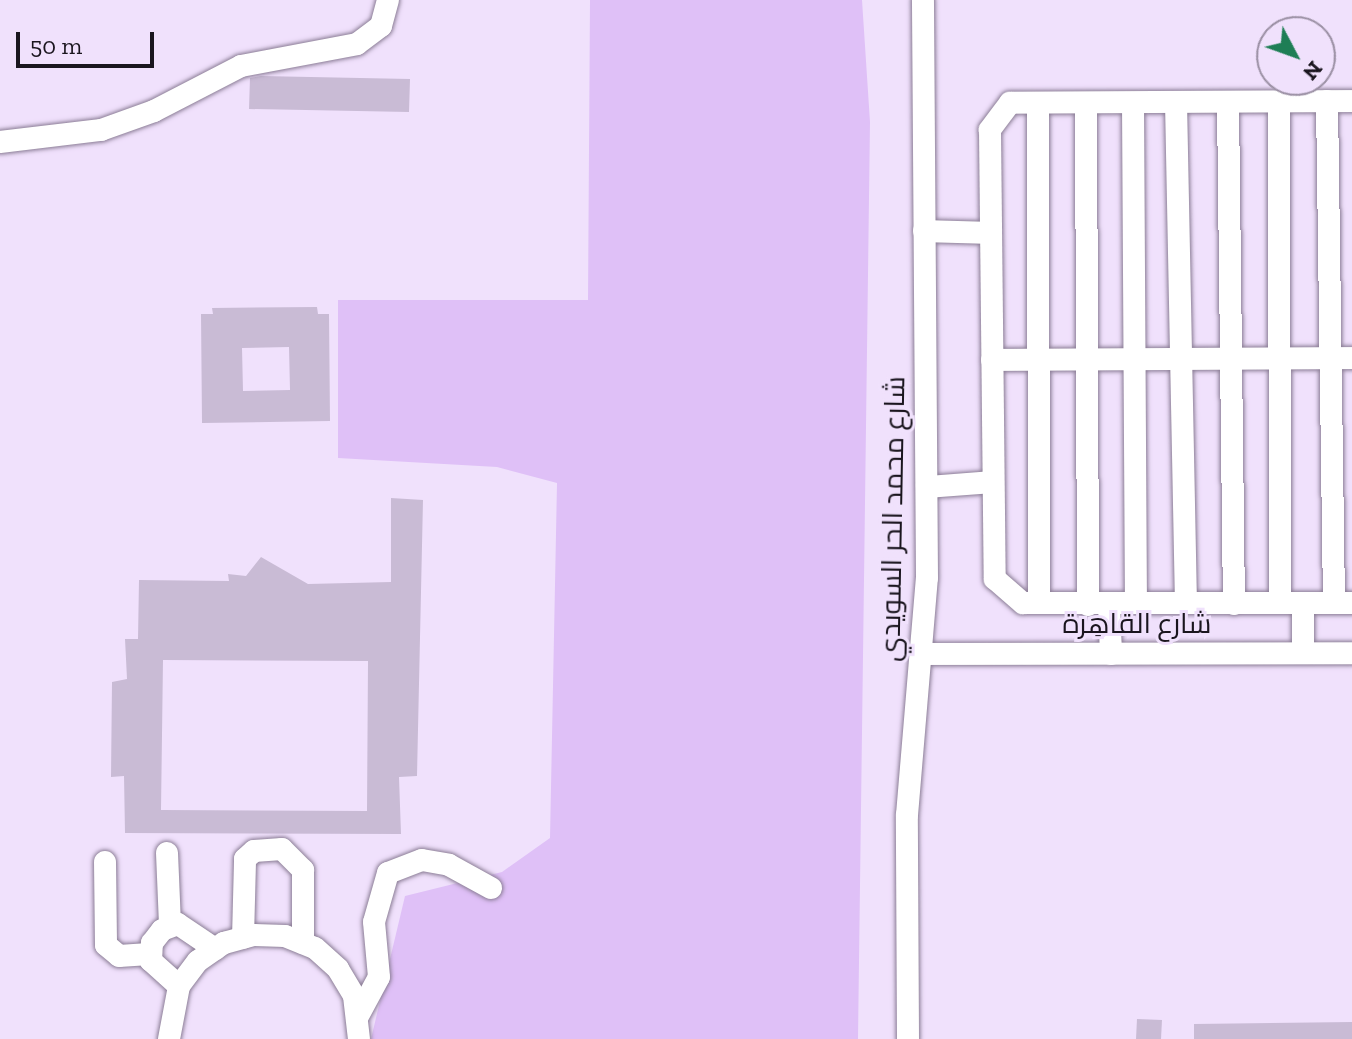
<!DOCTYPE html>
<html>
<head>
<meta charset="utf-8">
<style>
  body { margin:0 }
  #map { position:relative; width:1352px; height:1039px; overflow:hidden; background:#f0e1fc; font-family:"Zilla Slab",Cairo,serif }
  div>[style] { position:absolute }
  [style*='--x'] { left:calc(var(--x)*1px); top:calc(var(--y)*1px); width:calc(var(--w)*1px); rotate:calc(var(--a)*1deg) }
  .green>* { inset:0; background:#dfc0f7 }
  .building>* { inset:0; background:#c9bbd5 }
  .roads { filter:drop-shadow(0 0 2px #8b7d96) drop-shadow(0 0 2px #8b7d96) }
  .minor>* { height:22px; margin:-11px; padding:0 11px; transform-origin:11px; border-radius:11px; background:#fff }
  span { translate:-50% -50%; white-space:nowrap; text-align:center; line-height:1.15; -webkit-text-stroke:6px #f0e1fc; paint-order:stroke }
  .street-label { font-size:28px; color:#1a151e }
  .north { position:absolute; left:1256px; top:16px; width:80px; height:80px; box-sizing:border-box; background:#f0e1fc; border:2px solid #9a8fa3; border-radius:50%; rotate:131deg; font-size:22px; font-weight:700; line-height:32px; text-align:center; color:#1a151e }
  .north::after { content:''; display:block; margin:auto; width:28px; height:36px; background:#1e7e55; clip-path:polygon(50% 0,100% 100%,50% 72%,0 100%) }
  .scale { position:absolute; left:16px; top:32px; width:138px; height:36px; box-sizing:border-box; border:4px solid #1a151e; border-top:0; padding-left:10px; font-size:24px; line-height:28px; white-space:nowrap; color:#1a151e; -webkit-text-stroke:6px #f0e1fc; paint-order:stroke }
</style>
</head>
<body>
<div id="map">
  <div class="green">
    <div style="clip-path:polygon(590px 0,862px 0,870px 122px,858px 1039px,371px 1039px,405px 896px,502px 872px,550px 838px,557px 483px,497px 467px,338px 458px,338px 300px,588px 300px)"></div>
  </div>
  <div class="building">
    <div style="clip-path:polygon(261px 76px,410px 79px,409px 112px,249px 109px,250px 78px)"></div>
    <div style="clip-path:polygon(evenodd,317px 307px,318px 314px,329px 314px,330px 421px,202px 423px,201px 314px,213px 314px,212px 308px,317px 307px,289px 347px,290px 390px,243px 391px,242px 348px,289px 347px)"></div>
    <div style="clip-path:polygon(evenodd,391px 498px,423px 500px,417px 776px,399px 777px,401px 834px,125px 833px,124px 776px,111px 777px,112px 682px,127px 679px,125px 639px,138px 639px,139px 580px,229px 581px,228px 574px,246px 576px,261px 557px,308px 584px,391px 582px,391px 498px,163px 660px,368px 661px,367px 811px,161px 810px,163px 660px)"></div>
    <div style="clip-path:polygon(1137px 1019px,1162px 1020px,1161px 1039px,1136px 1039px)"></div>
    <div style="clip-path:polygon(1352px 1022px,1352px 1039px,1194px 1039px,1194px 1024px)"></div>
  </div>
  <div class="roads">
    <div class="minor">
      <div style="--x:1327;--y:101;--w:502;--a:89.2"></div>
      <div style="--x:1352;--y:101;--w:342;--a:179.7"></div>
      <div style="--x:1010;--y:103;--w:34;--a:127"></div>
      <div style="--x:990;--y:130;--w:449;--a:89.4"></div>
      <div style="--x:995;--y:579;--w:37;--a:41"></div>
      <div style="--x:1023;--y:603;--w:329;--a:0"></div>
      <div style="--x:1176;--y:102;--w:501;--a:88.86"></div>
      <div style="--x:1228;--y:102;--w:502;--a:89.32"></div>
      <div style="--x:1279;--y:102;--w:501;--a:89.89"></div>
      <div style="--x:1038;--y:103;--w:500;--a:89.89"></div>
      <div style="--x:1086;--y:103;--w:502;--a:89.77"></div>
      <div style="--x:1133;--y:103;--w:500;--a:89.66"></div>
      <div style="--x:0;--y:142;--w:102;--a:-6.8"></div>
      <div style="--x:101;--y:130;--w:56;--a:-19.7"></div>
      <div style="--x:154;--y:111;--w:98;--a:-27.3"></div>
      <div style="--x:241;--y:66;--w:118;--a:-10.7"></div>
      <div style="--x:357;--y:44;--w:30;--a:-37"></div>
      <div style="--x:381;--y:26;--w:27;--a:-75"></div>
      <div style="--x:924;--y:231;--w:67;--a:1.7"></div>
      <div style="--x:992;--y:360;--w:360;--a:-0.3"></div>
      <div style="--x:927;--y:487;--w:65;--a:-4.4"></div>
      <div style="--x:1109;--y:604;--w:50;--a:87.7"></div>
      <div style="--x:1303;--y:653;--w:50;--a:-90"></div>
      <div style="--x:923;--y:654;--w:429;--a:-0.1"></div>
      <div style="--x:167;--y:853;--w:73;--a:87.6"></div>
      <div style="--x:105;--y:862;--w:83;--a:89.3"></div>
      <div style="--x:106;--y:945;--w:17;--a:40"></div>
      <div style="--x:119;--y:956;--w:30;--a:-4"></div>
      <div style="--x:243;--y:938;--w:79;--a:-88.5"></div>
      <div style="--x:245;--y:859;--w:12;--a:-42"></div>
      <div style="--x:254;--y:851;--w:28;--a:-4"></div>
      <div style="--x:282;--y:849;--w:30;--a:45"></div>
      <div style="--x:303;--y:870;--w:73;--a:90"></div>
      <div style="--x:179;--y:986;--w:38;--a:-138"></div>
      <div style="--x:151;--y:961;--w:18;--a:-87"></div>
      <div style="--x:152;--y:943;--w:16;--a:-52"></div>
      <div style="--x:162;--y:930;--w:17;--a:-21"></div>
      <div style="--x:178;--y:924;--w:45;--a:34"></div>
      <div style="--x:358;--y:1016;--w:44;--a:-61.7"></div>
      <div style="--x:379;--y:977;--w:55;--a:-95.2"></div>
      <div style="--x:374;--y:922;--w:51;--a:-74.1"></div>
      <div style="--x:388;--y:873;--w:36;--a:-21"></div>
      <div style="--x:422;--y:860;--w:27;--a:10"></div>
      <div style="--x:449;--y:865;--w:48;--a:28.7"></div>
      <div style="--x:169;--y:1039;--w:54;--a:-79.3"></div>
      <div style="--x:179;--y:986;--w:31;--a:-53"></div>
      <div style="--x:198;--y:961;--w:32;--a:-35"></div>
      <div style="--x:224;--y:943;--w:31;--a:-15"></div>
      <div style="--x:254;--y:935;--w:31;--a:2"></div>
      <div style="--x:285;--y:936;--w:32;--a:22"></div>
      <div style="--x:315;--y:948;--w:31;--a:42"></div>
      <div style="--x:338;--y:969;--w:31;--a:59"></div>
      <div style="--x:354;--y:996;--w:43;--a:83.4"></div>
      <div style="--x:908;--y:1039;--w:224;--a:-90.3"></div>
      <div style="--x:907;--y:815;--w:238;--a:-85.2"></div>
      <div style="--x:927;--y:578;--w:578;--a:-90.4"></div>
    </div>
  </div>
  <div class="street-label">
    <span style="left:893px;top:519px;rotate:-89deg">شارع محمد الحر السويدي</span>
    <span style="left:1137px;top:624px">شارع القاهِرة</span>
  </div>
  <div class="north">N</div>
  <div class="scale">50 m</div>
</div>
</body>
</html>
